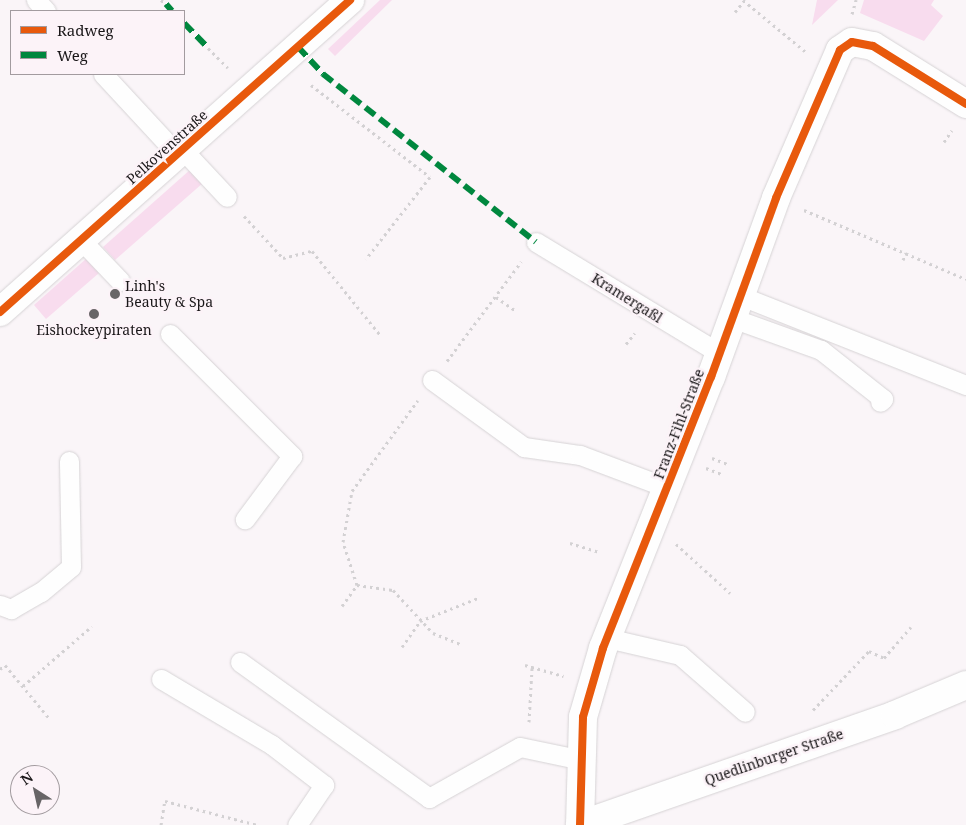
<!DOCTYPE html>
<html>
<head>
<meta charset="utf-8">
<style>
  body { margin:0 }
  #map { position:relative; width:966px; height:825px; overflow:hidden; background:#faf5f8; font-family:"Noto Serif",serif }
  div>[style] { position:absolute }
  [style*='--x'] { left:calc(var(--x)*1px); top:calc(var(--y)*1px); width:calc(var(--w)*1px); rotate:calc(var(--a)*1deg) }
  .green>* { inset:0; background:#f8dcee }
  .path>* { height:3px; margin-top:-1.5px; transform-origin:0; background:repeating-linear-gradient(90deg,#d3d1d3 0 2.5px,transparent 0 6.5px) }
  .roads { filter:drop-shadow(0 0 1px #d6d3d5) drop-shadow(0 0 1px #d6d3d5) }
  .service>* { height:19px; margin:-9.5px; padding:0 9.5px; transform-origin:9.5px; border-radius:9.5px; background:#fefefe }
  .minor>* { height:28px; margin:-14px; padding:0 14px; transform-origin:14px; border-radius:14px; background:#fefefe }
  .tertiary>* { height:28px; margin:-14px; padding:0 14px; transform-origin:14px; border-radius:14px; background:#fefefe }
  .quiet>* { height:6px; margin-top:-3px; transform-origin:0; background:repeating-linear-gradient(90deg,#00873e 0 12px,transparent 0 18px) }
  .cycleway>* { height:8px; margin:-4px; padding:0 4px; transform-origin:4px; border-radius:4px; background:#e8590c }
  .dots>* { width:14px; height:14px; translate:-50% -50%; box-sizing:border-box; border:2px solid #fcf3f8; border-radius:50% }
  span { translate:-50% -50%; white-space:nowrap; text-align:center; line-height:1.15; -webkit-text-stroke:5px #fcf3f8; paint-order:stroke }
  .street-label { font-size:14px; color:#1a1719 }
  .poi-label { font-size:14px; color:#1a1719 }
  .left { translate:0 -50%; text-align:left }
  .legend { position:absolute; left:10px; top:10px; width:175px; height:65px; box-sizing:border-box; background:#fcf3f8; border:1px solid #a29b9f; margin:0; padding:6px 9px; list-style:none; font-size:15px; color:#1a1719 }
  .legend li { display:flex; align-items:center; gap:10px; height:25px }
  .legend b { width:25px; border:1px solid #a29b9f }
  .north { position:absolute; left:10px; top:765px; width:50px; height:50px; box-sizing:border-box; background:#fcf3f8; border:1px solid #a29b9f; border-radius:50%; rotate:325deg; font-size:14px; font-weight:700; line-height:20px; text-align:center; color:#1a1719 }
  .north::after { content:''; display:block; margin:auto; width:18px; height:22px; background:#686567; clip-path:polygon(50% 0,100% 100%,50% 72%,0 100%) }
</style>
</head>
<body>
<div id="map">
  <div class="green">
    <div style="clip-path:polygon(380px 0,392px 0,335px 56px,328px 49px)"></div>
    <div style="clip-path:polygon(817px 0,838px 0,812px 25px)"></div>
    <div style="clip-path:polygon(864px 0,934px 0,931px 5px,943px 16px,924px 41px,860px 13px)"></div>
    <div style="clip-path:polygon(191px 169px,203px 183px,115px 260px,103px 247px)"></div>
    <div style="clip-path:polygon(87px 258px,99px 273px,46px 319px,34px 305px)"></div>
  </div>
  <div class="path">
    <div style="--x:161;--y:0;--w:6;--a:39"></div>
    <div style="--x:743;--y:0;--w:83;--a:39.6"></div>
    <div style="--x:735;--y:12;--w:14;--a:-51"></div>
    <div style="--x:852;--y:14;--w:15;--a:-74"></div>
    <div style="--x:208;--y:48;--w:28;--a:45"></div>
    <div style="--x:311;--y:85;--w:150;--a:37.7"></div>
    <div style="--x:430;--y:177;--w:104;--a:128"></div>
    <div style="--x:944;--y:142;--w:14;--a:-56"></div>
    <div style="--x:804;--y:210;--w:176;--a:23.1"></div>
    <div style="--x:244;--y:216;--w:57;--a:47.1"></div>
    <div style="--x:283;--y:258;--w:30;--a:-14"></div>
    <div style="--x:312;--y:251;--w:109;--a:50.9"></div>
    <div style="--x:903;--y:260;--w:8;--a:-67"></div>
    <div style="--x:496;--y:297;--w:24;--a:35"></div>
    <div style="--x:626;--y:344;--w:14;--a:-51"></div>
    <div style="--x:447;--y:361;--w:124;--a:-53.2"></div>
    <div style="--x:712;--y:458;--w:17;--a:21"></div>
    <div style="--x:706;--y:468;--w:19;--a:21"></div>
    <div style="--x:570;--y:543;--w:31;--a:17"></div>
    <div style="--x:676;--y:544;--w:73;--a:42.2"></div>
    <div style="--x:357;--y:585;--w:45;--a:-108"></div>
    <div style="--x:343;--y:542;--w:52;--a:-80"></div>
    <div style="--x:352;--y:491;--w:112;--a:-54"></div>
    <div style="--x:357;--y:585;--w:36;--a:8"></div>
    <div style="--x:393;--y:590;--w:59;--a:47.1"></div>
    <div style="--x:433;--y:633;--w:29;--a:22"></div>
    <div style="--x:342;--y:606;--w:26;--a:-54"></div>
    <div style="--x:402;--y:647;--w:32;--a:-55"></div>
    <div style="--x:420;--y:621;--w:62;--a:-21.6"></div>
    <div style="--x:525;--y:665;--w:40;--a:16"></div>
    <div style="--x:0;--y:669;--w:6;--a:-39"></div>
    <div style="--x:5;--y:665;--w:69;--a:50.3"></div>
    <div style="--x:23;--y:686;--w:91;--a:-41"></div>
    <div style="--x:813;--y:710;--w:81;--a:-46.5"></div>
    <div style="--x:869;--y:651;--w:17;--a:25"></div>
    <div style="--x:884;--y:658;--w:41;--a:-48.9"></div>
    <div style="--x:529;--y:722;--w:54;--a:-86.8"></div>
    <div style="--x:161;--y:825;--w:24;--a:-81"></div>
    <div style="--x:165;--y:801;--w:96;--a:14.5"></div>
  </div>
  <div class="roads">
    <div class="service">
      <div style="--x:36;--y:0;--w:15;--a:48"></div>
      <div style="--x:103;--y:74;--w:110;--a:47.2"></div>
      <div style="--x:183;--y:150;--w:64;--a:46.9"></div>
      <div style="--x:81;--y:240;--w:57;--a:46.4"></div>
      <div style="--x:536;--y:242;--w:214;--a:31.2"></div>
      <div style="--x:741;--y:296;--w:242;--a:21.6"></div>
      <div style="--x:732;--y:318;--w:95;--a:19.8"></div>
      <div style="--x:821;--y:350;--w:79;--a:38.3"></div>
      <div style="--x:883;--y:399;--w:4;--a:135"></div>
      <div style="--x:170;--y:334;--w:173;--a:45"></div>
      <div style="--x:292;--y:456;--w:79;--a:126.7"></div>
      <div style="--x:432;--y:380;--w:114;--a:36.1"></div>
      <div style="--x:524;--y:447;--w:57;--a:8.1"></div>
      <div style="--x:580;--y:455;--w:94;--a:20.6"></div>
      <div style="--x:0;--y:605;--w:12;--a:20"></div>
      <div style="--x:11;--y:609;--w:34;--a:-30"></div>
      <div style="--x:41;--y:592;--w:39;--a:-40"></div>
      <div style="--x:71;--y:567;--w:106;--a:-91.1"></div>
      <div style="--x:607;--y:638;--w:75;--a:13.1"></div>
      <div style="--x:680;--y:655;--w:86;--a:41.2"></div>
      <div style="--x:240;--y:662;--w:233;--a:35.7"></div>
      <div style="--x:429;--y:798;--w:104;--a:-29.3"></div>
      <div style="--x:520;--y:747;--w:63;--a:11.8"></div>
      <div style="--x:161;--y:679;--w:129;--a:30.7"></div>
      <div style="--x:272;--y:745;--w:66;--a:37.6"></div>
      <div style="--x:324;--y:785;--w:48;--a:124"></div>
    </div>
    <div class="minor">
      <div style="--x:580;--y:825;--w:108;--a:-88.4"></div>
      <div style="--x:583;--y:717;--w:72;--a:-73.8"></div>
      <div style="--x:603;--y:648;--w:292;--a:-68.3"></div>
      <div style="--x:711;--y:377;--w:190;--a:-70"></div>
      <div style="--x:776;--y:198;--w:161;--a:-66.6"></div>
      <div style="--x:840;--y:50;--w:14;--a:-34"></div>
      <div style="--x:852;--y:42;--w:21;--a:11"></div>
      <div style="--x:873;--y:46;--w:110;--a:31.9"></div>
      <div style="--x:580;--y:825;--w:334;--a:-19.2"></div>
      <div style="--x:895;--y:715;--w:77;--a:-22.9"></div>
    </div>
    <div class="tertiary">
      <div style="--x:0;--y:312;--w:469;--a:-41.7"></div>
    </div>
  </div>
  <div class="quiet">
    <div style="--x:166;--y:4;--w:9;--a:49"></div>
    <div style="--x:184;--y:23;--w:35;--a:46"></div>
    <div style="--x:298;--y:47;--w:37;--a:47"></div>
    <div style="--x:323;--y:74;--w:271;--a:38.3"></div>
  </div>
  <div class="cycleway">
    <div style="--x:0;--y:312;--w:469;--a:-41.7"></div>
    <div style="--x:580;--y:825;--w:108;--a:-88.4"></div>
    <div style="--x:583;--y:717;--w:72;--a:-73.8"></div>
    <div style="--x:603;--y:648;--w:292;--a:-68.3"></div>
    <div style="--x:711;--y:377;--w:190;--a:-70"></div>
    <div style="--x:776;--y:198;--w:161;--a:-66.6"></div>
    <div style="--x:840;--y:50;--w:14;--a:-34"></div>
    <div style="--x:852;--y:42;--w:21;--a:11"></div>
    <div style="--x:873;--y:46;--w:110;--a:31.9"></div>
  </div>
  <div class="dots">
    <div style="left:115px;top:294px;background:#686567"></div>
    <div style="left:94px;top:314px;background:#686567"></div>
  </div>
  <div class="street-label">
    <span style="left:167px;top:147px;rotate:-42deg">Pelkovenstraße</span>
    <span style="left:627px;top:298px;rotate:32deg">Kramergaßl</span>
    <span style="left:679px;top:424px;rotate:-69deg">Franz-Fihl-Straße</span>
    <span style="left:774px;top:757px;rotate:-19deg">Quedlinburger Straße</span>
  </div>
  <div class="poi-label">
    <span class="left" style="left:125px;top:294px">Linh's<br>Beauty &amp; Spa</span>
    <span style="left:94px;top:330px">Eishockeypiraten</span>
  </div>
  <ul class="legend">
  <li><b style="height:6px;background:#e8590c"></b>Radweg</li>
  <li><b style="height:6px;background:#00873e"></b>Weg</li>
  </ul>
  <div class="north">N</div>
</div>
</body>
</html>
